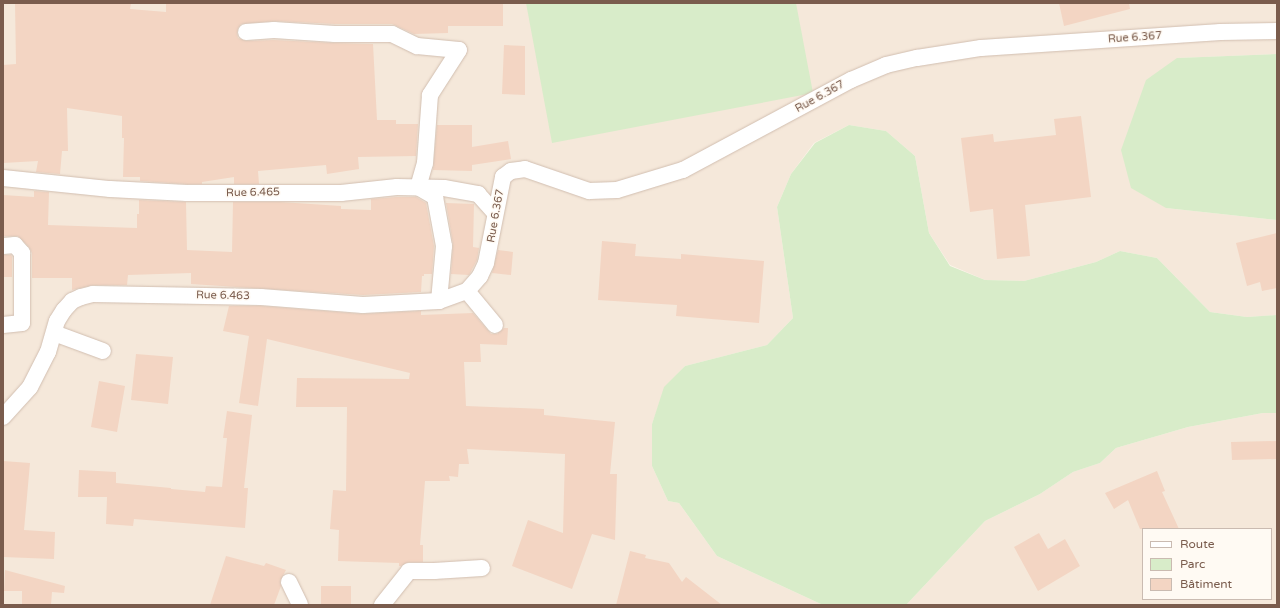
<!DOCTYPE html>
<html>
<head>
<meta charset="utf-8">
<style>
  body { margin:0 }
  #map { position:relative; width:1280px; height:608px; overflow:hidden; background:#fdf6ec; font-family:"Varela Round",sans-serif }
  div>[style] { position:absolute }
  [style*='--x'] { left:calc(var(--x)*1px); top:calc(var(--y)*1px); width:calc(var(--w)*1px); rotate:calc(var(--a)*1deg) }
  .residential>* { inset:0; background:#f5e8da }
  .green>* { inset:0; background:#d8ecc9 }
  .building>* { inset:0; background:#f3d5c3 }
  .roads { filter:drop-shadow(0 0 1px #d1beb0) drop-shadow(0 0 1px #d1beb0) }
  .minor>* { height:16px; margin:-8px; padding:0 8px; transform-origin:8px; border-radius:8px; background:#fff }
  span { translate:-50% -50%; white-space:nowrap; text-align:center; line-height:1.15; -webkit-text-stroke:3px #fffaf3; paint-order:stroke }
  .street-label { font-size:11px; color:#7a5c4d }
  .frame { position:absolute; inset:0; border:4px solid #7a5c4d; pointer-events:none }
  .legend { position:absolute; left:1142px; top:528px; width:130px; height:72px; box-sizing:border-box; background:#fffaf3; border:1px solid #cabbb1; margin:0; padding:5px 7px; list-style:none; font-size:12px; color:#7a5c4d }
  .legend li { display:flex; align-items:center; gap:8px; height:20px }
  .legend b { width:20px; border:1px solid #cabbb1 }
</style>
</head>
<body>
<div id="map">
  <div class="residential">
    <div style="clip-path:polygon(3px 3px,1277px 3px,1277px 54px,1177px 58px,1166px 208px,1277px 220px,1277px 315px,1247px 317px,1210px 312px,1157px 258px,1120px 251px,1096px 262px,1024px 281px,985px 280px,950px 265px,929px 233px,915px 156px,886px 131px,849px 125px,814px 143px,791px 174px,777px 207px,793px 318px,767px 345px,685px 366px,665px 387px,652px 424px,652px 466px,668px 501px,679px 503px,717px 556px,823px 605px,3px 605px)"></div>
    <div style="clip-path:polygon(evenodd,1263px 413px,1277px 413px,1277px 605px,906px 605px,985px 521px,1040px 494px,1073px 472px,1100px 463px,1116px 448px,1188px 427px,1263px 413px,1143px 529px,1271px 529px,1271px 599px,1143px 599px,1143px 529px)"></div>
  </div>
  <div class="green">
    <div style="clip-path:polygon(526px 3px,796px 3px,813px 93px,552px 143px)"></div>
    <div style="clip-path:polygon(1277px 54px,1277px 220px,1166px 208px,1131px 188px,1121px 150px,1146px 80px,1177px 58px)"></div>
    <div style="clip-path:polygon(849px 125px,886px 131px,915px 156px,929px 233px,950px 266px,985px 280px,1024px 281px,1096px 262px,1120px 251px,1157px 258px,1210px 312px,1247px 317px,1277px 315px,1277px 413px,1263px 413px,1188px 427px,1116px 448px,1100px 463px,1073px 472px,1040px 494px,985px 521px,906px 605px,823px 605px,717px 556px,679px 503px,668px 501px,652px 466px,652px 424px,664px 387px,685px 366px,767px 345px,793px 318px,777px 207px,791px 174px,815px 143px)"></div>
  </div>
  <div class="building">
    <div style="clip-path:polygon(15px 3px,131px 3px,130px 9px,166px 12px,166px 3px,503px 3px,503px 26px,448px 26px,448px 33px,414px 34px,392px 24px,335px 24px,275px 21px,241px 24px,238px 28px,237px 33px,238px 38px,246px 41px,274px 40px,334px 43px,373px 44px,377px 120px,396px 120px,396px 124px,418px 124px,416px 156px,358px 157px,359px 169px,327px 174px,326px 165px,258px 171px,259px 184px,234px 184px,234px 177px,202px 182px,202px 184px,187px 184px,140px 181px,140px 177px,123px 177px,124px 138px,122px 138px,122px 116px,67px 108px,68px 151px,62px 151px,60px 174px,36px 172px,38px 161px,3px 163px,3px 65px,16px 64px)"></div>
    <div style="clip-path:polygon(1059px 3px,1129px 3px,1130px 9px,1064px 26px)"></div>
    <div style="clip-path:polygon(504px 45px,525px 46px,525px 95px,502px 94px)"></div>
    <div style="clip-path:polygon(1081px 116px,1091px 197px,1025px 205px,1030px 256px,997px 259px,993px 209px,970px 212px,961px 138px,993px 134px,994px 142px,1056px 135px,1054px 119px)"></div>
    <div style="clip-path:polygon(437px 125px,472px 125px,472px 147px,508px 141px,511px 159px,472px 165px,472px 171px,433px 170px)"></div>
    <div style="clip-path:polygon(34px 191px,49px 192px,48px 225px,137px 228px,137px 214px,139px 214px,139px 200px,186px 202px,187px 250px,232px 252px,233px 202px,280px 202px,341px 206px,341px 209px,371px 210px,371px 199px,397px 197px,416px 197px,426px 203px,434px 246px,432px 274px,424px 274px,424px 276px,422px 276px,421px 292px,363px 295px,191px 284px,191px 273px,128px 275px,127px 285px,93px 285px,72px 290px,72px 278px,32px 278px,32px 253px,29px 247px,18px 236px,3px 236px,3px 195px,34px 197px)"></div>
    <div style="clip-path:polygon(446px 203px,474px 204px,473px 247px,479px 248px,477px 260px,469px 275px,451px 274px,453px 244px)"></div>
    <div style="clip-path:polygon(1277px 233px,1277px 288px,1262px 291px,1260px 282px,1247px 286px,1236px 243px)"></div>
    <div style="clip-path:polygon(602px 241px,636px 244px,635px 256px,681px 259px,681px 254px,764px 261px,759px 323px,676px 316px,677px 305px,598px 300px)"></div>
    <div style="clip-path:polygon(498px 250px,513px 252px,511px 275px,492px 273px)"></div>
    <div style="clip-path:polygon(3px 255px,11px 255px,12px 257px,12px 277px,3px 277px)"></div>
    <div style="clip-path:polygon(229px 306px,261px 306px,362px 314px,421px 311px,421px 315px,473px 313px,491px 334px,497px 334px,504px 328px,508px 328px,507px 345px,480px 344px,481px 362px,464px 362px,466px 406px,544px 409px,544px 415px,615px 422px,610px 474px,617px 474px,615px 540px,592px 534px,572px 589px,512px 566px,528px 520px,563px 533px,565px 454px,467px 449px,469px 464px,459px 464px,458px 477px,449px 476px,450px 481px,425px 481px,420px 545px,423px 545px,423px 562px,409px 562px,401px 566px,399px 566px,399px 563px,338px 561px,339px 530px,330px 529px,333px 490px,346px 491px,347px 407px,296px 407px,297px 378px,409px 379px,410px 373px,267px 339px,258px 406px,239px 403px,249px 336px,223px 331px)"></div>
    <div style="clip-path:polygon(136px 354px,173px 357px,168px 404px,131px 400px)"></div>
    <div style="clip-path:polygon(99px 381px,125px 386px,117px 432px,91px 427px)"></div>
    <div style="clip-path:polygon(227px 411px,252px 415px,244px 488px,248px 488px,245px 528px,134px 519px,133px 526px,106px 524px,107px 497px,78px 497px,79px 470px,116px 472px,116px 483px,171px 488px,171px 489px,205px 492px,206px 486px,222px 487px,227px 438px,223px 438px)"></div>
    <div style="clip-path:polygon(1277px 441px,1277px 459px,1232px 460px,1231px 442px)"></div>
    <div style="clip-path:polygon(3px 461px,30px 463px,24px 530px,55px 532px,54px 559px,3px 557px)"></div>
    <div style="clip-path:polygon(1157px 471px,1165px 491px,1162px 492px,1179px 529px,1140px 529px,1128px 500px,1114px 509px,1105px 493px)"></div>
    <div style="clip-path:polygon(1039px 533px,1048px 549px,1065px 539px,1080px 566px,1038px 591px,1014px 547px)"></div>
    <div style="clip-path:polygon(630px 551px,646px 555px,645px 558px,669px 563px,682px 582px,686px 577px,722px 605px,616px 605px)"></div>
    <div style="clip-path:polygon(226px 556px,264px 566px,266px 563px,286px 570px,280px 581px,281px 586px,274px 605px,210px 605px)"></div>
    <div style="clip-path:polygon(5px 570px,65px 586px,64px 593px,52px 592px,51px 605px,22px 605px,22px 591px,4px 591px)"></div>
    <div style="clip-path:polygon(321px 586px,351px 586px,351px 605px,321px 605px)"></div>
  </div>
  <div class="roads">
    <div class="minor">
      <div style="--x:246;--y:32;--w:28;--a:-4"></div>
      <div style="--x:274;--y:30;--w:61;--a:3.8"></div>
      <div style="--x:335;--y:34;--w:57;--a:0"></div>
      <div style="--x:392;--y:34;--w:28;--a:26"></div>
      <div style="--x:417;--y:46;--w:42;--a:5.4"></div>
      <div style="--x:459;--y:50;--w:54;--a:122.8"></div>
      <div style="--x:430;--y:95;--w:68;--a:94.2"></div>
      <div style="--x:425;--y:163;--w:25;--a:106"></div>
      <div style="--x:418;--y:187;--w:20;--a:30"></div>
      <div style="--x:435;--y:197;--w:50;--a:79.6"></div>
      <div style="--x:444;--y:246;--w:55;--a:95.2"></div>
      <div style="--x:3;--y:178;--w:108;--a:5.9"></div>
      <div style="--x:110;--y:189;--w:77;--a:3"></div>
      <div style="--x:187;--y:193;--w:154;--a:0"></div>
      <div style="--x:341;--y:193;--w:56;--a:-6.1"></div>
      <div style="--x:397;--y:187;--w:47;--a:1.2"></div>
      <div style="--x:444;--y:188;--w:35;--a:10"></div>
      <div style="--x:478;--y:194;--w:25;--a:48"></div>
      <div style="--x:3;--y:246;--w:12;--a:-5"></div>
      <div style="--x:15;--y:245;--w:11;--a:49"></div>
      <div style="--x:22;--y:253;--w:70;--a:90"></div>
      <div style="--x:22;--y:323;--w:19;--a:174"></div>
      <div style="--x:467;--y:291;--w:20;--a:-49"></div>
      <div style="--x:480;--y:276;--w:14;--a:-65"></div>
      <div style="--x:486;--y:263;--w:88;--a:-78.8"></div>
      <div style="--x:503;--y:177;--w:10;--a:-37"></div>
      <div style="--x:511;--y:171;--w:14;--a:-8"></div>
      <div style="--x:525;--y:169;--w:68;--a:19"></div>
      <div style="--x:589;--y:191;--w:28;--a:-2"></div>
      <div style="--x:617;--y:190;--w:69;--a:-16.9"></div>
      <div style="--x:683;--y:170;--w:191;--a:-28.2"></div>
      <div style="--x:851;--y:80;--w:38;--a:-23"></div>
      <div style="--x:886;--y:65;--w:32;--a:-13"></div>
      <div style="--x:917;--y:58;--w:65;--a:-8.9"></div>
      <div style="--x:981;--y:48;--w:240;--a:-3.8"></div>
      <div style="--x:1220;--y:32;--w:57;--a:-1"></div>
      <div style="--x:54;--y:333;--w:52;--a:20.2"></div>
      <div style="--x:3;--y:417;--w:40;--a:-48"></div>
      <div style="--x:30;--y:387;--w:39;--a:-63"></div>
      <div style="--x:48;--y:352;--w:32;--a:-74"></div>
      <div style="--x:57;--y:321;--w:13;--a:-58"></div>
      <div style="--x:64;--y:310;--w:12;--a:-48"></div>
      <div style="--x:72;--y:301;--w:10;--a:-24"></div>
      <div style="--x:81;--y:297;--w:12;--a:-14"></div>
      <div style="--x:93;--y:294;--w:168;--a:1"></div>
      <div style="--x:261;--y:297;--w:102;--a:4.5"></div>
      <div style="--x:363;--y:305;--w:76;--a:-3"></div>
      <div style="--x:439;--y:301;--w:30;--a:-20"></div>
      <div style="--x:467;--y:291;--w:44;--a:50.5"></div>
      <div style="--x:289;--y:582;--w:25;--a:64"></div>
      <div style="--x:382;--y:605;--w:43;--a:-51.5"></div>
      <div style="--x:409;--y:571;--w:25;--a:0"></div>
      <div style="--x:434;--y:571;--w:48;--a:-3.6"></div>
    </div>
  </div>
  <div class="street-label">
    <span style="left:1135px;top:38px;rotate:-4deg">Rue 6.367</span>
    <span style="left:820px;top:97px;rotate:-29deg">Rue 6.367</span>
    <span style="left:253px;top:193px;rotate:-1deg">Rue 6.465</span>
    <span style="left:496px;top:216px;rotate:-80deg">Rue 6.367</span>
    <span style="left:223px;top:296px;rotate:1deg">Rue 6.463</span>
  </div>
  <div class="frame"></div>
  <ul class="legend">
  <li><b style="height:5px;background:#fff"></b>Route</li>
  <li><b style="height:11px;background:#d8ecc9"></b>Parc</li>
  <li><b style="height:11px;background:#f3d5c3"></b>Bâtiment</li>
  </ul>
</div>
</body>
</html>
